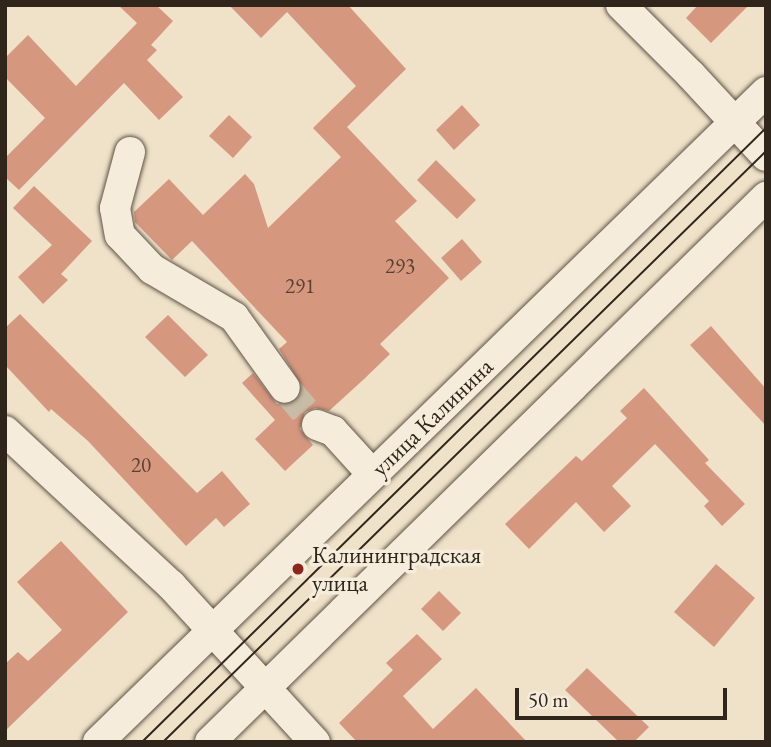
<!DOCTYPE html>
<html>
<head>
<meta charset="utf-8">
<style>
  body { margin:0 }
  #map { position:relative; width:771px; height:747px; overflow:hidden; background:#f0e2c9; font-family:"EB Garamond",serif }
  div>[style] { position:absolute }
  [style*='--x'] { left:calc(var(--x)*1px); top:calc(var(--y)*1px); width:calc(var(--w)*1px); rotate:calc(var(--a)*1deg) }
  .building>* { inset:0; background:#d6977f }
  .minor-tunnel>* { height:30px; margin-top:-15px; transform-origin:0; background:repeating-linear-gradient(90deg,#c9bca6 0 30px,transparent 0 45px) }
  .roads { filter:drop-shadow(0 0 2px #5f5446) drop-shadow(0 0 2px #5f5446) }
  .minor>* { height:30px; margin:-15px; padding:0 15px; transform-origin:15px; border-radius:15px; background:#f5ecdc }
  .tram>* { height:2px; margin:-1px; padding:0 1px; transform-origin:1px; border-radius:1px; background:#2f251b }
  .dots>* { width:19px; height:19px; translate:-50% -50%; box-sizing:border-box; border:4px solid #f5ecdc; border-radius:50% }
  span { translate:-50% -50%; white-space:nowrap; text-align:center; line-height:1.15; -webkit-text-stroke:7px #f5ecdc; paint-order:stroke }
  .number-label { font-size:21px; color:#594234 }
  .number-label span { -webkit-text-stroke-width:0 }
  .street-label { font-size:24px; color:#2f251b }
  .poi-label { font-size:24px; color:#2f251b }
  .left { translate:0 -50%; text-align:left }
  .frame { position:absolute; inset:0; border:7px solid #2f251b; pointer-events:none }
  .scale { position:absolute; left:515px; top:688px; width:212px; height:32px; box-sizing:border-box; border:4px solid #2f251b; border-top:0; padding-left:9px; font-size:21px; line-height:24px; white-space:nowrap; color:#2f251b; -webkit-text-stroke:5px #f5ecdc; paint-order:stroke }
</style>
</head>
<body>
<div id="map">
  <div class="building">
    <div style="clip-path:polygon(118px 5px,156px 5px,173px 21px,151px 45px,157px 50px,147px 60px,183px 97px,159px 120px,124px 83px,19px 190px,5px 177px,5px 158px,45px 118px,5px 77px,5px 58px,28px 35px,76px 86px,137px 23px)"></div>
    <div style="clip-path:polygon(229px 5px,348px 5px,406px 69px,347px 127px,417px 201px,395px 221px,449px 278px,380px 344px,390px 354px,363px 380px,329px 411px,315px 408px,305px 412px,300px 429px,313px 445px,285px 471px,255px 439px,275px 420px,242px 383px,253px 373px,277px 404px,287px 405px,296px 402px,302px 386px,279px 349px,287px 342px,192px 241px,172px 260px,135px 222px,134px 212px,169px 179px,203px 215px,245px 174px,254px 184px,268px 228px,341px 157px,313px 128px,356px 86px,287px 12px,261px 38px)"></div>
    <div style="clip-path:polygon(698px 5px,749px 5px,711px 43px,686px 18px)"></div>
    <div style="clip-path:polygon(462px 105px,480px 125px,454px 150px,436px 130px)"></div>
    <div style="clip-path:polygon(229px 115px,252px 137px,233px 158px,209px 136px)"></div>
    <div style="clip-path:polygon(436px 160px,476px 200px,457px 219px,417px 180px)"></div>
    <div style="clip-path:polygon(34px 186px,92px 241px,61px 274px,68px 280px,43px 304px,18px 277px,52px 245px,13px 208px)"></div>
    <div style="clip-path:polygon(462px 239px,482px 262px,461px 281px,441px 258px)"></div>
    <div style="clip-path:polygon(20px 314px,197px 493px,222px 471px,250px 504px,224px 527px,216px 518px,186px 546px,88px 441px,51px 409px,49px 412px,5px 365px,5px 328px)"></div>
    <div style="clip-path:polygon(168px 315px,208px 355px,185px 377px,145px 337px)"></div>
    <div style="clip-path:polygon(711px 326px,766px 389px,766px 426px,690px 345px)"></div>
    <div style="clip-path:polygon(644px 388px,709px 460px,705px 463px,745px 504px,722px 526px,704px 506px,709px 501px,655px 444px,612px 486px,631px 506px,604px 532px,576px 502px,529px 549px,505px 524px,576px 456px,582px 461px,627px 418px,620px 411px)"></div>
    <div style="clip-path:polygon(61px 541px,128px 612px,5px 731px,5px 664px,18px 652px,28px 661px,62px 630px,17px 582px)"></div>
    <div style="clip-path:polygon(716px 564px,755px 598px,714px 647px,674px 612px)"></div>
    <div style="clip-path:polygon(439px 591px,461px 613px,443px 631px,421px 609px)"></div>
    <div style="clip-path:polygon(417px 634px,442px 659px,403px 696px,433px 729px,476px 688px,527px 742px,357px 742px,339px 723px,393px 670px,386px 663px)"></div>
    <div style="clip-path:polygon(587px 668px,649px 727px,634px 742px,619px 742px,565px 690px)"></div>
  </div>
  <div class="minor-tunnel">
    <div style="--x:285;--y:388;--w:49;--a:49.1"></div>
  </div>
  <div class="roads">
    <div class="minor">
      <div style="--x:621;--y:5;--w:99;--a:45"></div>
      <div style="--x:691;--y:75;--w:110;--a:47.2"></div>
      <div style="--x:130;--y:152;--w:58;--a:105"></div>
      <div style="--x:115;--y:208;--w:27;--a:80"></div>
      <div style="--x:120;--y:235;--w:47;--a:46.7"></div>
      <div style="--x:152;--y:269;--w:95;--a:30.3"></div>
      <div style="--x:234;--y:317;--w:87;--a:54.3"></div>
      <div style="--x:317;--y:425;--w:17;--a:21"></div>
      <div style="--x:333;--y:431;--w:59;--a:47.7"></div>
      <div style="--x:5;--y:431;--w:226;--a:42.9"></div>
      <div style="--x:171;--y:585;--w:213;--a:47.5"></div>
      <div style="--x:98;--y:742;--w:932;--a:-44.22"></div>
      <div style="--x:210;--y:742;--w:779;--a:-44.43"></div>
    </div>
  </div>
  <div class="tram">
    <div style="--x:142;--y:742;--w:875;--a:-44.54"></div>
    <div style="--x:163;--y:742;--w:844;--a:-44.42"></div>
  </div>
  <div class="dots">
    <div style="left:298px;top:569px;background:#8f2418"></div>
  </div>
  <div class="number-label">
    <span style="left:400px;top:266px">293</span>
    <span style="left:300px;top:286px">291</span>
    <span style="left:141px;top:465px">20</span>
  </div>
  <div class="street-label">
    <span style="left:432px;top:417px;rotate:-44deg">улица Калинина</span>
  </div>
  <div class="poi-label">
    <span class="left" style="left:312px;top:569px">Калининградская<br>улица</span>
  </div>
  <div class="frame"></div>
  <div class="scale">50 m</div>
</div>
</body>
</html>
